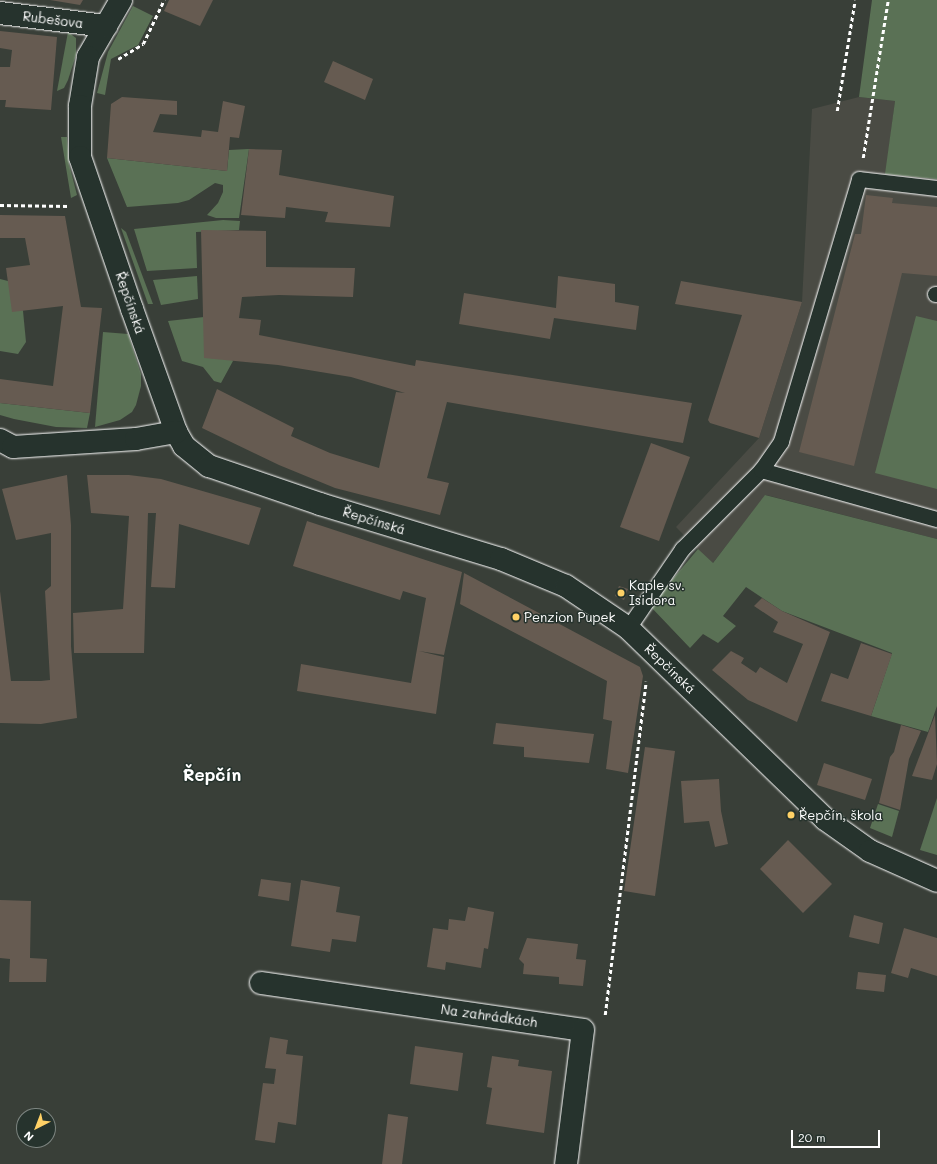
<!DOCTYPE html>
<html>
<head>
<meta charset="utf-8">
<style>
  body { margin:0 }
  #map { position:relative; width:937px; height:1164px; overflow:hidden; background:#393f38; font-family:Mali,sans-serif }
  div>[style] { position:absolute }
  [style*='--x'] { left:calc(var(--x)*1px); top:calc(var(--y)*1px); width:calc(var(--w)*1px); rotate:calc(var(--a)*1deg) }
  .built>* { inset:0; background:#4a4b44 }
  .green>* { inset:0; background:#5a7155 }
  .building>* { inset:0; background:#665b51 }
  .path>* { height:2.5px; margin-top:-1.25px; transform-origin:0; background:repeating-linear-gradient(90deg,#fff 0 4px,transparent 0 7px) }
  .roads { filter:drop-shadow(0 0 1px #fff) drop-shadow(0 0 1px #fff) }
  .service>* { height:15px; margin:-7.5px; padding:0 7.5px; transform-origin:7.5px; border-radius:7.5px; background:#26332d }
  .minor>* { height:22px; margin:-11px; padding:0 11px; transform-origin:11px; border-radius:11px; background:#26332d }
  .dots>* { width:11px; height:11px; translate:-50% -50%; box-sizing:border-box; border:2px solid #26332d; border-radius:50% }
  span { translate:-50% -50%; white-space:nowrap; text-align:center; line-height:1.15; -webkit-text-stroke:3px #26332d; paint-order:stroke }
  .street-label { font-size:13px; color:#fff }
  .poi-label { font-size:13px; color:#fff }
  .left { translate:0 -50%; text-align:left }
  .district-label { font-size:17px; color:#fff; font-weight:700 }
  .north { position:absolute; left:16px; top:1108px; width:40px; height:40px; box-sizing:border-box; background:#26332d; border:1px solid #7d8581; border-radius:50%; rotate:222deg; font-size:11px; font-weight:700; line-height:16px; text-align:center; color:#fff }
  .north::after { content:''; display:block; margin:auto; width:14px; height:18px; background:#ffd166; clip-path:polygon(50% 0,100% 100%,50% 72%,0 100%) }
  .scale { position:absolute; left:791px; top:1130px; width:89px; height:18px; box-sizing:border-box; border:2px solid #fff; border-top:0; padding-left:5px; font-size:12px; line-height:14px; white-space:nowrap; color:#fff; -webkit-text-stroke:3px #26332d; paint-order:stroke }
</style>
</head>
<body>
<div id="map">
  <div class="built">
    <div style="clip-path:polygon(859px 97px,895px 101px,886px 173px,937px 179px,937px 539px,766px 495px,712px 564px,676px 527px,759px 438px,802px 302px,812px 109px)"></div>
  </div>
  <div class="green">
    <div style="clip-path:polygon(872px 0,937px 0,937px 179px,885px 174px,895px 101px,859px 97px)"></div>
    <div style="clip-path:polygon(133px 6px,153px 16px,138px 45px,111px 59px,105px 95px,97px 93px,108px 52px)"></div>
    <div style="clip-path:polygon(68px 32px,76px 38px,76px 55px,68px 80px,64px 88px,57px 91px)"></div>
    <div style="clip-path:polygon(61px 137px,67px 137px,69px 164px,77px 195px,71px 198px)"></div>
    <div style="clip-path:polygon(249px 149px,239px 218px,216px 218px,207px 215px,218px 203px,223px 192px,223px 185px,215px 183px,189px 200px,178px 203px,127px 207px,107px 158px,227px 171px,229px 150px)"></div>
    <div style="clip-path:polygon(223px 220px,240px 221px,239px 230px,196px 232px,197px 268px,147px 271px,134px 229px)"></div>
    <div style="clip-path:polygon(121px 228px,126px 232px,153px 304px,148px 304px)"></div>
    <div style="clip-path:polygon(197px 276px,198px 299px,161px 305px,153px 280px)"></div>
    <div style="clip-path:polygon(0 279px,8px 281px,23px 311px,26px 342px,18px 354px,0 351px)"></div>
    <div style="clip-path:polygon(916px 316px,937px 321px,937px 489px,875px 473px)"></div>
    <div style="clip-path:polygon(204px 317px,233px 361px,221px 383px,214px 381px,203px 367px,182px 361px,168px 321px)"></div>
    <div style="clip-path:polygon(103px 332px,128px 334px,141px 374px,141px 386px,136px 405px,132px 412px,120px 420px,95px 427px)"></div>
    <div style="clip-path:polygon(0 403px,90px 413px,87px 428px,56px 427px,14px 419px,0 415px)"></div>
    <div style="clip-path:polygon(765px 495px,937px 539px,937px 706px,928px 732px,871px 716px,892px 653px,782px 611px,746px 587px,723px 616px,736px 626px,718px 643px,703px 634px,690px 648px,650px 606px,698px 549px,713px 563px)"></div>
    <div style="clip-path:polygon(937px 798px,937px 855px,920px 850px)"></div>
    <div style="clip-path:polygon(878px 804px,899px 811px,892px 837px,870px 828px)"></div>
  </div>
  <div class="building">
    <div style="clip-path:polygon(50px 0,83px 0,80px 5px)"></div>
    <div style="clip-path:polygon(169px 0,213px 0,200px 26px,164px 11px)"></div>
    <div style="clip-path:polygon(0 31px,57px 37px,51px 110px,5px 107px,6px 100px,0 100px,0 67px,10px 67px,12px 50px,0 48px)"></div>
    <div style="clip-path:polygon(333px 61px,373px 79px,365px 100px,324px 82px)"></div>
    <div style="clip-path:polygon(122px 97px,177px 101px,177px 115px,160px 114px,153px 132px,201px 137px,202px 130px,218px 132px,223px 101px,245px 106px,239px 138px,230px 137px,227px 171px,107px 158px,111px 104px)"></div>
    <div style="clip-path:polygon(249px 149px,282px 150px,279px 175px,394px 196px,390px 227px,325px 222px,328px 212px,286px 207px,285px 218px,241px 215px)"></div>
    <div style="clip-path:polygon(866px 195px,893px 198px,892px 203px,937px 207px,937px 276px,902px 273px,854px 466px,799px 452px,855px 234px,861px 234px)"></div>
    <div style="clip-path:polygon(0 215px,65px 216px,81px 307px,102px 308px,90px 413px,0 403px,0 379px,53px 386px,63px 306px,12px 312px,6px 268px,30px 265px,25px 238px,0 238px)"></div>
    <div style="clip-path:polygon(201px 230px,266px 231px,266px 267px,355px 268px,353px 297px,279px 295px,242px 297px,239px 318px,261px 320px,259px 335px,415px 366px,416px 360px,692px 403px,683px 443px,447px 402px,427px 478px,449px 483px,440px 515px,335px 488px,279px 465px,202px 428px,217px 389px,294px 428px,291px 436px,330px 453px,379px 468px,396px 392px,405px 393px,351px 377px,278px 365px,204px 358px)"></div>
    <div style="clip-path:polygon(558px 276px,615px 284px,615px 302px,639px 306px,636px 330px,554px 318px,550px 339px,459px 324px,464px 293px,556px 308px)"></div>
    <div style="clip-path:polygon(681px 281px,802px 302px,759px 438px,710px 423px,708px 420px,742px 315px,675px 304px)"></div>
    <div style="clip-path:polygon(651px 443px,690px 457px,659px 541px,620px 527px)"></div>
    <div style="clip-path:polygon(67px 475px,71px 525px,71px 646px,77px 718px,41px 724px,0 723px,0 591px,11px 681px,41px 681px,50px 680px,45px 591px,51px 586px,51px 533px,16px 540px,2px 489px)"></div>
    <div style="clip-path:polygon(87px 475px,129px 475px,161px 479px,261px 508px,249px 545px,179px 524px,175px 588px,151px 587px,156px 513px,148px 513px,144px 653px,74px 653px,73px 613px,123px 609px,129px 516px,91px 513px)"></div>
    <div style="clip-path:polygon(307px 521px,462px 572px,444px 655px,419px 651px,444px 657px,436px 714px,297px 691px,301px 664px,411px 683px,426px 598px,403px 591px,400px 600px,293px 566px)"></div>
    <div style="clip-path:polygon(464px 573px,640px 667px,643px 676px,628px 773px,606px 769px,612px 721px,603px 719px,607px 681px,460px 604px)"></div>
    <div style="clip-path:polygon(619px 586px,628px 589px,624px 600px,615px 596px)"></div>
    <div style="clip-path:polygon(762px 598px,782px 611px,830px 632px,797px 722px,748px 700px,712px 670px,731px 651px,744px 658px,741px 663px,756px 673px,760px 667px,787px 683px,803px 644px,773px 632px,778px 622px,754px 606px)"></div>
    <div style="clip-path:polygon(861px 643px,892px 654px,871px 716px,821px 701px,831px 673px,848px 679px)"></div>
    <div style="clip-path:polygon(935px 715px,937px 764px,932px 780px,912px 776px)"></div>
    <div style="clip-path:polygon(496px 723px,594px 734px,589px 763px,524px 757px,524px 747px,493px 744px)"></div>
    <div style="clip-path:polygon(901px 725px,921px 731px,909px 759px,900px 810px,879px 803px,890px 757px,894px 752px)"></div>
    <div style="clip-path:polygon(645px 747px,675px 751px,655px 896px,624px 891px)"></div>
    <div style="clip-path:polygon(824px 763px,872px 779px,865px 800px,817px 785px)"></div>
    <div style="clip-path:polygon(719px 779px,721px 811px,728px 844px,715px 847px,709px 821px,684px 823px,681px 781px)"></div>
    <div style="clip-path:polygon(788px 840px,832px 884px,803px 913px,760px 869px)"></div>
    <div style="clip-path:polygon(261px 879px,291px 883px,289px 901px,258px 896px)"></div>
    <div style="clip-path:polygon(301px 880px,340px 887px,336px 912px,360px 916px,356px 942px,332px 939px,330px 952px,291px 946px)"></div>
    <div style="clip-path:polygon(0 900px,31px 901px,30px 958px,47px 959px,46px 982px,9px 982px,10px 959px,0 958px)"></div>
    <div style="clip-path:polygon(468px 907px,494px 912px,488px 949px,484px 948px,481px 968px,446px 962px,445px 970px,427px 967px,433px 928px,448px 930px,449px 919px,465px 921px)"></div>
    <div style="clip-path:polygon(854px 915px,883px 923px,879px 944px,849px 937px)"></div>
    <div style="clip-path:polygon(904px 928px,937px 938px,937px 976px,911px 968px,908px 978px,891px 973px)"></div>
    <div style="clip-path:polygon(527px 938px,578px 944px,576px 959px,586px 960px,583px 986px,559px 984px,559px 977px,523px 974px,524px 964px,519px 959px)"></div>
    <div style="clip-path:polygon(858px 972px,886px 975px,884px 992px,856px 989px)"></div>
    <div style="clip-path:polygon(270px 1037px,288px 1040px,286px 1054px,303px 1056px,296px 1125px,278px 1122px,275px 1143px,255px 1140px,263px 1083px,274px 1084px,276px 1069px,265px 1068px)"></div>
    <div style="clip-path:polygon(415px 1046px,463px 1053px,458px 1091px,410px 1084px)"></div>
    <div style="clip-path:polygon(492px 1056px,519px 1060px,518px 1066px,552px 1071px,544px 1133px,486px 1124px,492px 1088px,487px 1087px)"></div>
    <div style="clip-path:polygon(388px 1114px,408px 1117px,402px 1164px,382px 1164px)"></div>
  </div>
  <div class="path">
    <div style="--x:118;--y:59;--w:29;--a:-31"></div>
    <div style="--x:143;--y:44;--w:49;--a:-64.5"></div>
    <div style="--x:837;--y:111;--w:112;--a:-80.8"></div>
    <div style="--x:863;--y:158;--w:160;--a:-81"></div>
    <div style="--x:0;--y:205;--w:69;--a:0.8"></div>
    <div style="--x:605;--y:1015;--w:336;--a:-83"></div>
  </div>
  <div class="roads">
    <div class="service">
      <div style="--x:935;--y:294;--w:2;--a:0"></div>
      <div style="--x:761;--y:470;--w:183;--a:15.6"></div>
      <div style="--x:628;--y:628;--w:96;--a:-55.6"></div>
      <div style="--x:682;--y:549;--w:112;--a:-45"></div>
      <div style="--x:761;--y:470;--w:35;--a:-55"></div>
      <div style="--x:781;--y:441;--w:273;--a:-73.4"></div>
      <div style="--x:859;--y:179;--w:79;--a:6.6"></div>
    </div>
    <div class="minor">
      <div style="--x:121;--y:0;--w:66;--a:120.1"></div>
      <div style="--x:88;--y:57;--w:50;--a:99.3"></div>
      <div style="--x:80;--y:106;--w:51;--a:90"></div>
      <div style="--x:80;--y:157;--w:161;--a:71.1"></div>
      <div style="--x:132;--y:309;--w:131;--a:70.3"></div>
      <div style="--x:176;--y:432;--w:16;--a:60"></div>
      <div style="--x:184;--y:446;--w:32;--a:39"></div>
      <div style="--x:209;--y:466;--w:117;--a:18.9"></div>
      <div style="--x:320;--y:504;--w:189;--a:16.9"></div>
      <div style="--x:501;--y:559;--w:70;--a:22.6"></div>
      <div style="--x:566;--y:586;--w:75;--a:34.1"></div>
      <div style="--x:628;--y:628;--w:274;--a:44.1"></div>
      <div style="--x:825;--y:819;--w:55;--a:35.4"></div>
      <div style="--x:870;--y:851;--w:73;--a:24.1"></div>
      <div style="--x:0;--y:13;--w:107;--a:7"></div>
      <div style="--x:0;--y:440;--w:15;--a:28"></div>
      <div style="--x:13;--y:447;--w:123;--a:-3.7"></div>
      <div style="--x:136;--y:439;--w:41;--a:-9.9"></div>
      <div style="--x:261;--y:983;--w:325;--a:8.3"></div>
      <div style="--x:583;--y:1030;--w:135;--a:97.2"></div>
    </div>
  </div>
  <div class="dots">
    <div style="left:621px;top:593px;background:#ffd166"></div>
    <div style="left:516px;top:617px;background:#ffd166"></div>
    <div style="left:791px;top:815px;background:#ffd166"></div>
  </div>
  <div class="street-label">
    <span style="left:53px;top:20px;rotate:7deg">Rubešova</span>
    <span style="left:130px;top:303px;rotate:71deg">Řepčínská</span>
    <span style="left:374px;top:521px;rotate:17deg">Řepčínská</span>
    <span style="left:670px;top:669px;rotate:44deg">Řepčínská</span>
    <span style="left:489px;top:1016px;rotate:8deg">Na zahrádkách</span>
  </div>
  <div class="poi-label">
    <span class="left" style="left:629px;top:593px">Kaple sv.<br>Isidora</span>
    <span class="left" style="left:524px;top:617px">Penzion Pupek</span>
    <span class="left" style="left:799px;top:815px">Řepčín, škola</span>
  </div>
  <div class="district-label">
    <span style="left:212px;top:775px">Řepčín</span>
  </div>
  <div class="north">N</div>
  <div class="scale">20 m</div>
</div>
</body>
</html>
